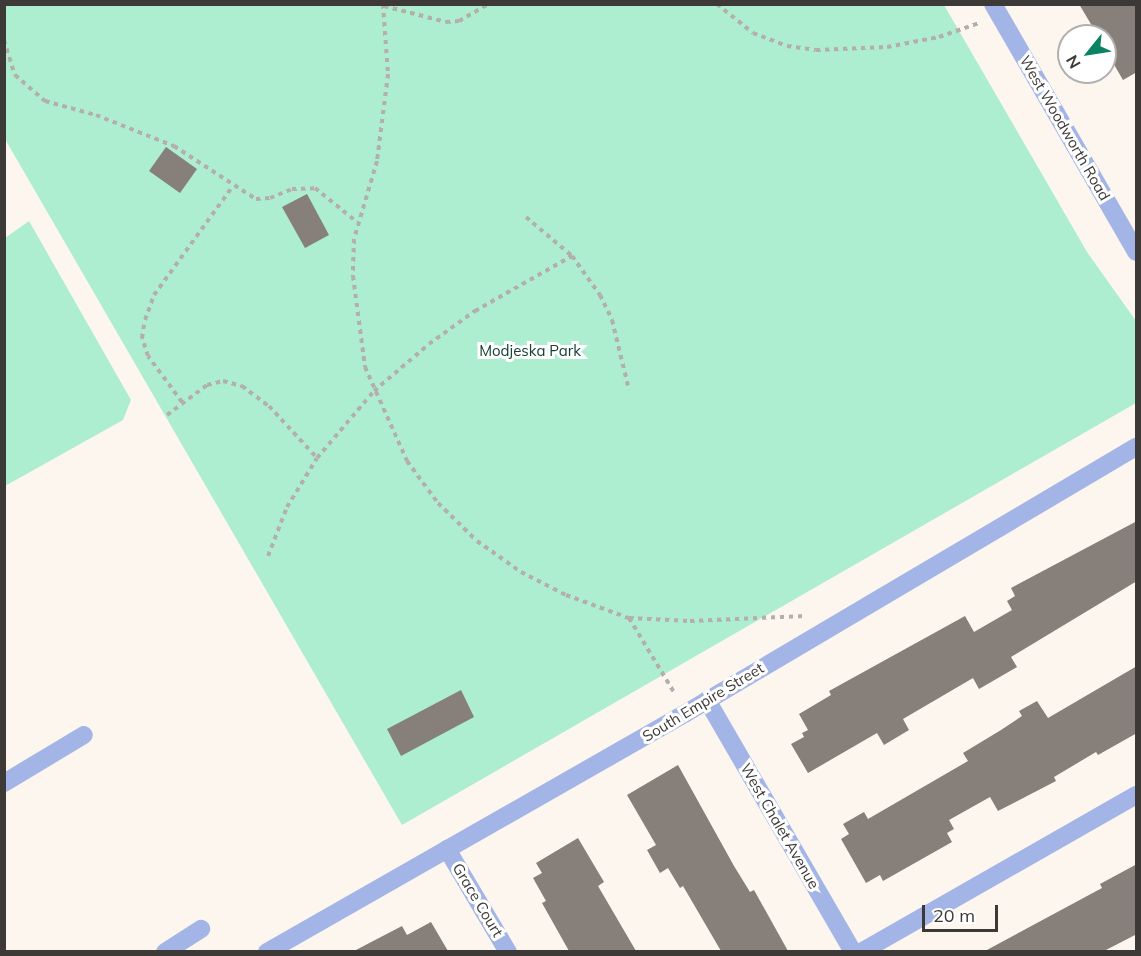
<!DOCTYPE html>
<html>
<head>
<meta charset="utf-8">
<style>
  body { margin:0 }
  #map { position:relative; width:1141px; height:956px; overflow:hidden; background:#fcf6ef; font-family:Mulish,sans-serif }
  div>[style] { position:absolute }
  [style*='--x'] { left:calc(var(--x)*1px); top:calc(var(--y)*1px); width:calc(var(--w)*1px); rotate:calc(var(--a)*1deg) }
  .green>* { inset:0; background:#adedd0 }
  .building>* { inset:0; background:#867f7a }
  .path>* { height:4px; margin-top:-2px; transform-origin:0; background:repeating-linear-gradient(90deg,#b4afaa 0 4.5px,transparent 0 9px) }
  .minor>* { height:18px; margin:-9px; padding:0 9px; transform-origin:9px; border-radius:9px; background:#a3b4e7 }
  span { translate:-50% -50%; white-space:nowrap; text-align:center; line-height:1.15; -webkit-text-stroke:6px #fff; paint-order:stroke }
  .street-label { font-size:15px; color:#3c3937 }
  .park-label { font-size:15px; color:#164030 }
  .frame { position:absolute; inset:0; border:6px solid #3c3937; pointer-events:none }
  .north { position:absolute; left:1057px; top:24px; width:60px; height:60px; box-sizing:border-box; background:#fff; border:2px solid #b1b0af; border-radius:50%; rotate:240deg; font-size:16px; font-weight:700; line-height:24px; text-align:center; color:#3c3937 }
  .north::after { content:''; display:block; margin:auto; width:21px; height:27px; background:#0b8362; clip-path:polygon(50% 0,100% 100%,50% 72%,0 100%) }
  .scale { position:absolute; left:922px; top:905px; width:76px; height:27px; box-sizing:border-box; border:3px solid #3c3937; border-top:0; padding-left:8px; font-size:18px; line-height:21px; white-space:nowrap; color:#3c3937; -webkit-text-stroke:4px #fff; paint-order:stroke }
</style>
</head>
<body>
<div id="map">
  <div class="green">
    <div style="clip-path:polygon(4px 5px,944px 5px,1087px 252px,1136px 321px,1136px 403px,402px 825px,5px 139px)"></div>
    <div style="clip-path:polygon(29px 221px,131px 400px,123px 420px,5px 486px,5px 238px)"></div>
  </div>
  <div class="building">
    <div style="clip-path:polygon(1079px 4px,1137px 4px,1137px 72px,1123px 80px,1105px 49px,1105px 36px,1098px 36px)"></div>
    <div style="clip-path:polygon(166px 147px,197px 169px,180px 193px,149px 171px)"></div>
    <div style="clip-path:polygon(307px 194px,329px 235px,305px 248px,282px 207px)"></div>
    <div style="clip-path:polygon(1137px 521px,1137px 581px,1011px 657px,1017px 667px,979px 689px,973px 678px,903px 719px,909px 730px,884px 745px,877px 733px,808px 773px,791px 744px,804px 737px,802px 733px,808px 730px,799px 714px,831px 695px,829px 691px,965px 616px,974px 632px,1012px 610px,1007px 601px,1015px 596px,1011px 588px)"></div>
    <div style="clip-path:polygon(1137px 666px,1137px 733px,1098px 755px,1096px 752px,1054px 777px,1056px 781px,998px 811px,990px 797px,949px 820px,954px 829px,947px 833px,952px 842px,883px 881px,880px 875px,866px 883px,841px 839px,849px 834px,843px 824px,864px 812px,868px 819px,968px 761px,963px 753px,1001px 730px,1022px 716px,1019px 711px,1037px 701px,1048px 718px)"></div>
    <div style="clip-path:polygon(461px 690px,474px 717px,401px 756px,387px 729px)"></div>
    <div style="clip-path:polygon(678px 765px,734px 866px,750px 892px,754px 890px,788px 951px,721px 951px,683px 886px,680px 888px,668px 868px,660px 873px,647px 850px,656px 845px,627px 795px)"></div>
    <div style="clip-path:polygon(578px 838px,604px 882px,598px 886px,636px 951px,569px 951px,542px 903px,546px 901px,533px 878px,542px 873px,536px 863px)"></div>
    <div style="clip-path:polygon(1137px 864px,1137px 934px,1104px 951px,985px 951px,1102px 888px,1100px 884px)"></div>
    <div style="clip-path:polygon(431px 922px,448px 951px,354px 951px,402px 926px,407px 935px)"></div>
  </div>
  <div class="path">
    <div style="--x:383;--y:4;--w:70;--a:85.9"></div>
    <div style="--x:388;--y:74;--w:88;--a:97.2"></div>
    <div style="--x:377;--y:161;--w:81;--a:106.4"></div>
    <div style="--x:354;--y:239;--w:37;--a:92"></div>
    <div style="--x:353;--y:276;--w:92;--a:82.5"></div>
    <div style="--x:365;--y:367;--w:103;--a:65.9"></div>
    <div style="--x:407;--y:461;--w:52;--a:53.6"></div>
    <div style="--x:438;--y:503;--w:54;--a:44.3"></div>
    <div style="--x:477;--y:541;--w:54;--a:35.2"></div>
    <div style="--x:521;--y:572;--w:51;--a:27.1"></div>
    <div style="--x:566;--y:595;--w:67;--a:20.1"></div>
    <div style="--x:629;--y:618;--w:61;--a:2.8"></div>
    <div style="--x:690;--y:621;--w:116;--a:-2.5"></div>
    <div style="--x:717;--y:4;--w:46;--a:38.9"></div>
    <div style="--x:753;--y:33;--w:36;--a:21"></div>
    <div style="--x:787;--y:46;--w:29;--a:8"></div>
    <div style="--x:816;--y:50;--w:71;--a:-2.4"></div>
    <div style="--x:887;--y:47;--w:53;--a:-10.9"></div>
    <div style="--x:939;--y:37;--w:42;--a:-19.3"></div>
    <div style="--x:384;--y:6;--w:64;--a:14.5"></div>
    <div style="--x:446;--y:22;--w:13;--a:-4"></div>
    <div style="--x:459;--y:21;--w:34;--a:-30"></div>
    <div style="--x:4;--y:40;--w:37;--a:73"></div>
    <div style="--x:15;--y:75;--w:40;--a:41"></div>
    <div style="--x:45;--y:101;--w:53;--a:15.4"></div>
    <div style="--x:96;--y:115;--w:84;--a:21.7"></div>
    <div style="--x:174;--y:146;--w:98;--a:32.9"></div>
    <div style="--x:256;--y:199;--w:14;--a:-4"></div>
    <div style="--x:270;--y:198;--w:24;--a:-22"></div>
    <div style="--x:292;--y:189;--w:23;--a:-2"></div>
    <div style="--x:315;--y:188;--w:54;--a:39"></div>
    <div style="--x:526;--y:217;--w:60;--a:40.3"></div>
    <div style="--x:572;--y:256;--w:48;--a:54.3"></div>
    <div style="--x:600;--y:295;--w:28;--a:64"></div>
    <div style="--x:612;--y:320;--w:72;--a:76.3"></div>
    <div style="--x:182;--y:402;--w:57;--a:-126.5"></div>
    <div style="--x:148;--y:356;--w:19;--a:-108"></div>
    <div style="--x:142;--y:338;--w:18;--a:-81"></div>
    <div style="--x:145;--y:320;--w:27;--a:-70"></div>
    <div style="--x:154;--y:295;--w:135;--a:-54.1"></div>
    <div style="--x:167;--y:415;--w:50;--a:-36.9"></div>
    <div style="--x:207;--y:385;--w:16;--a:-14"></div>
    <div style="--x:223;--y:381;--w:20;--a:15"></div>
    <div style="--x:242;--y:386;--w:34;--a:37"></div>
    <div style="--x:269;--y:406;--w:71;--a:47.3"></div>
    <div style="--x:268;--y:556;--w:53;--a:-68.8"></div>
    <div style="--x:287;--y:507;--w:57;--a:-58.5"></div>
    <div style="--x:317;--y:458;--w:88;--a:-49.6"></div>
    <div style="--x:374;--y:391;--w:72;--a:-40.5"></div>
    <div style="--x:429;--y:344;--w:57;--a:-35.7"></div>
    <div style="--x:475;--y:311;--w:112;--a:-29.6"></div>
    <div style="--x:629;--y:618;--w:89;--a:58.8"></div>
  </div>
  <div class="minor">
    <div style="--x:993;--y:4;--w:286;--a:60"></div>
    <div style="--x:707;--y:700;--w:291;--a:59.9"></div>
    <div style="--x:4;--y:783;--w:93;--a:-31"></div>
    <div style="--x:447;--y:849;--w:120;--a:59.4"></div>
    <div style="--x:165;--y:952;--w:43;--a:-32.6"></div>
    <div style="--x:267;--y:952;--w:482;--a:-29.7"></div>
    <div style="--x:686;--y:713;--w:523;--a:-30.59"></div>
    <div style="--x:861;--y:952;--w:317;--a:-29.7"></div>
  </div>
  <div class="street-label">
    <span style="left:1065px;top:128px;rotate:60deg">West Woodworth Road</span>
    <span style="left:703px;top:702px;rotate:-31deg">South Empire Street</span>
    <span style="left:780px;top:826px;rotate:60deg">West Chalet Avenue</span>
    <span style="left:478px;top:900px;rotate:59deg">Grace Court</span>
  </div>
  <div class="park-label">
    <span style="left:530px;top:351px">Modjeska Park</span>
  </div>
  <div class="frame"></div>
  <div class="north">N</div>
  <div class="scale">20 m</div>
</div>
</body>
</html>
